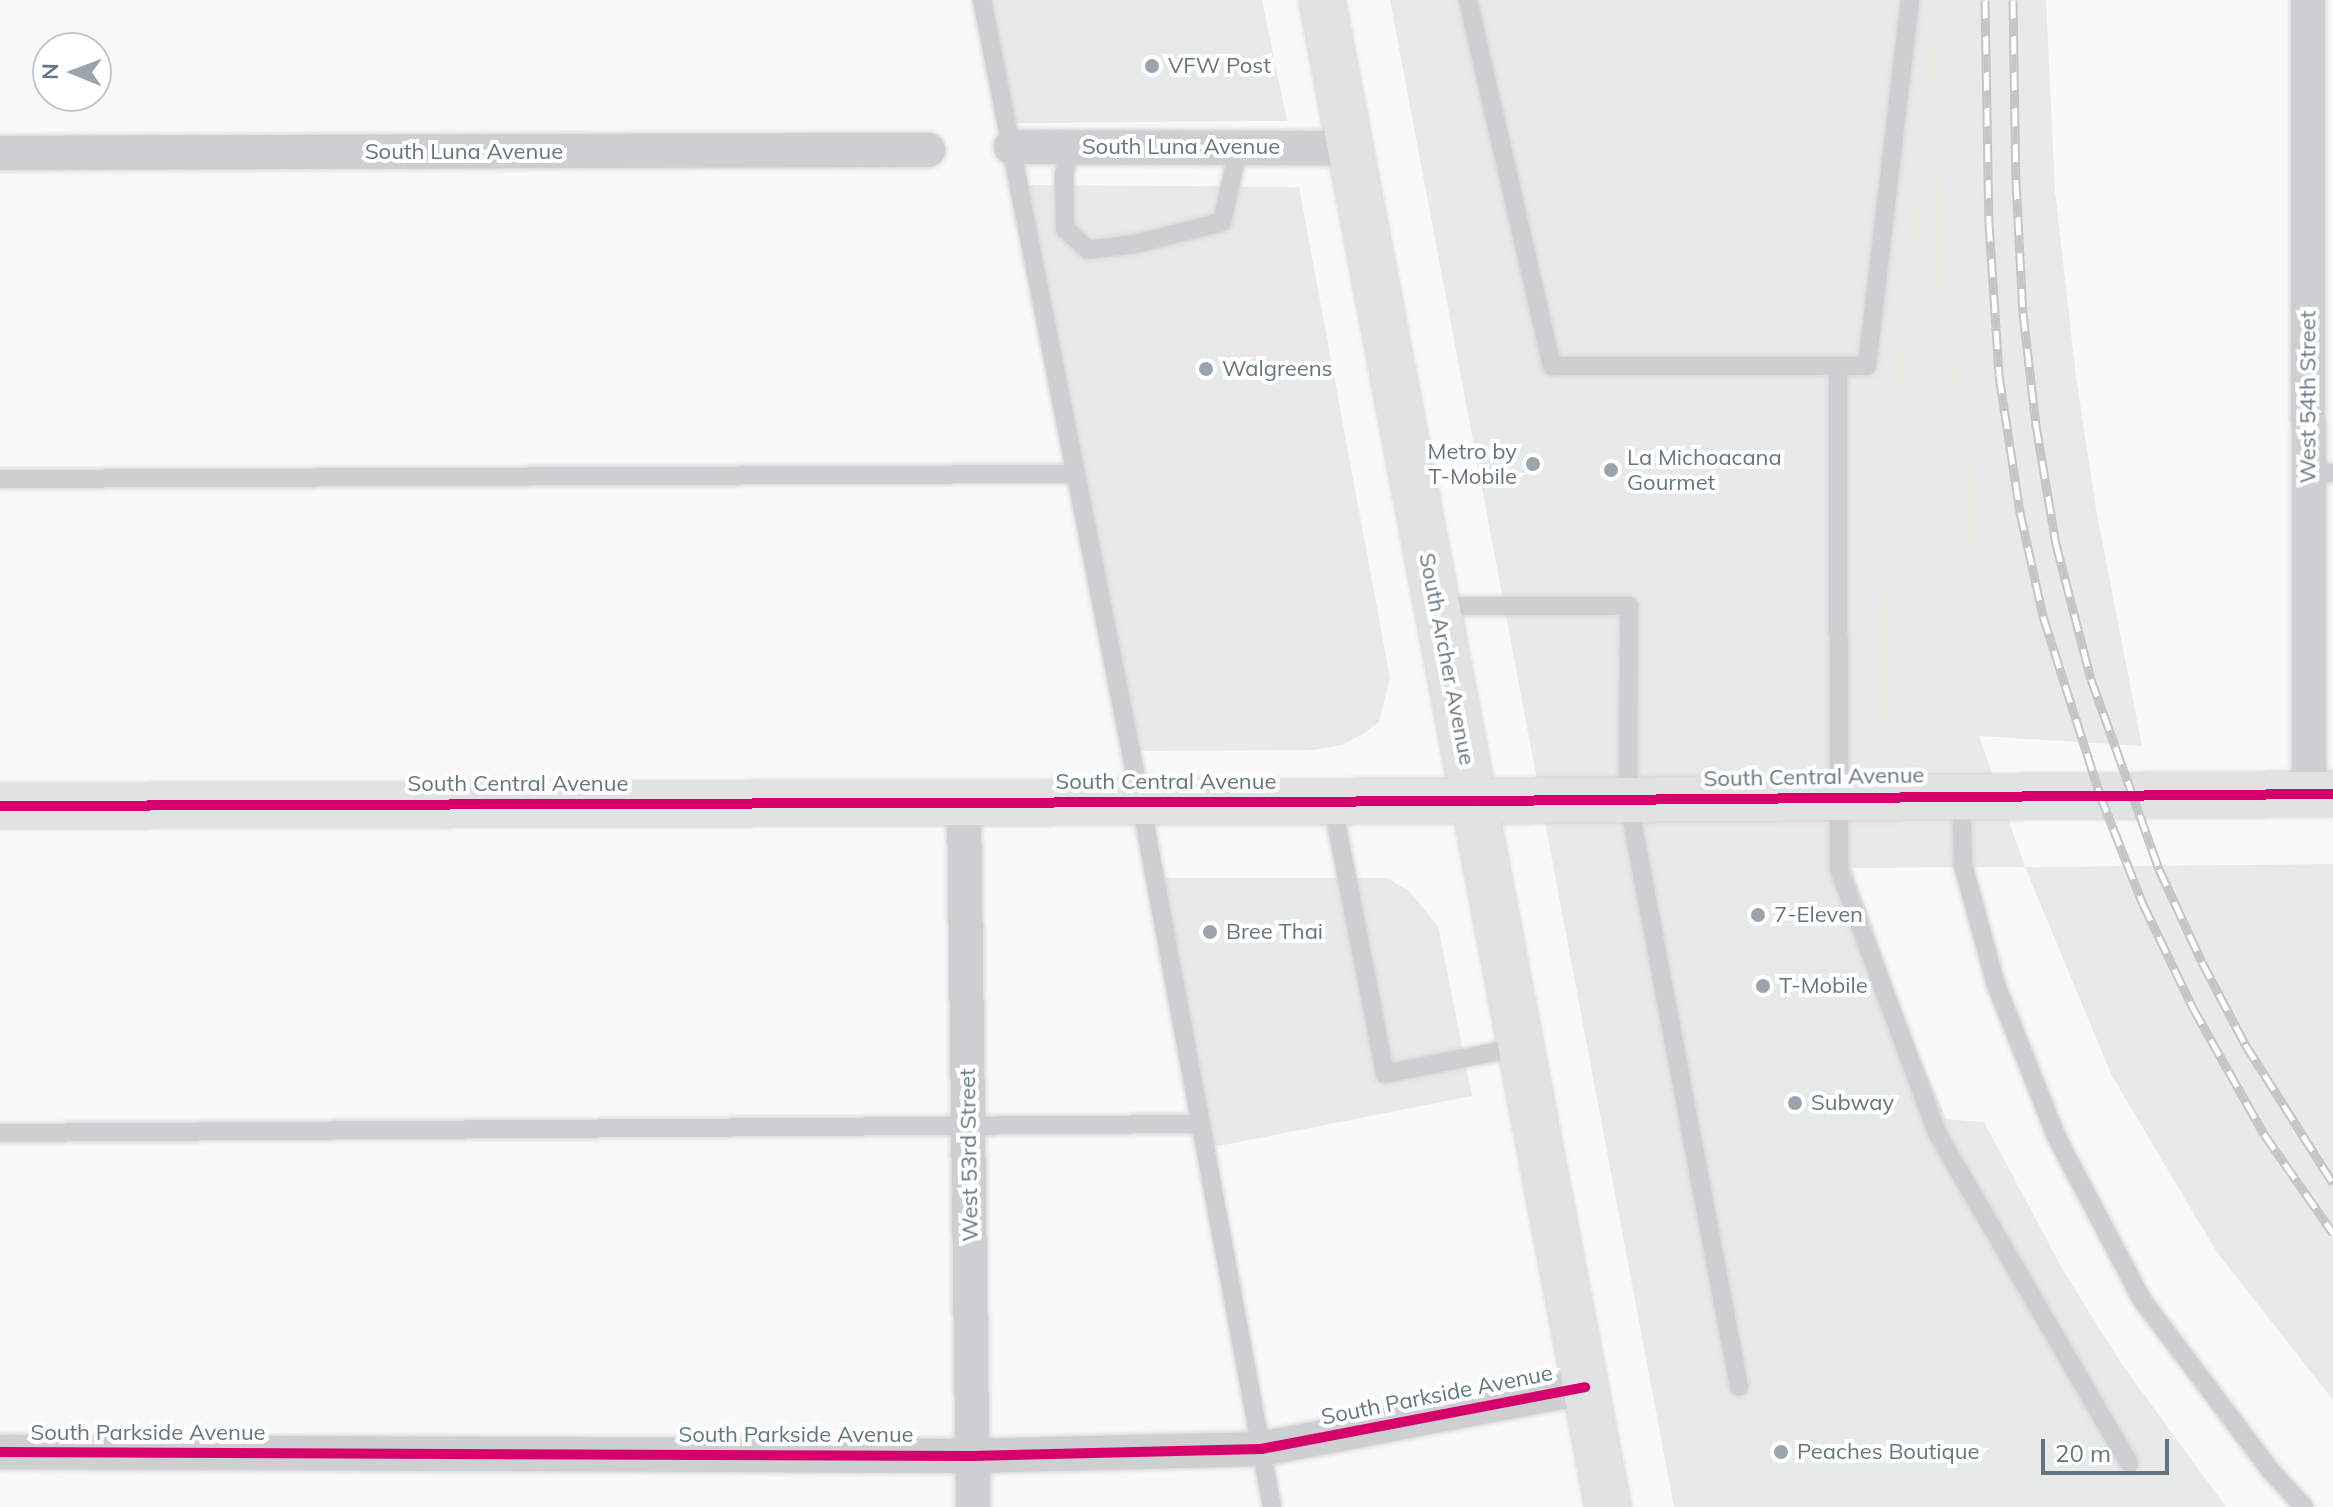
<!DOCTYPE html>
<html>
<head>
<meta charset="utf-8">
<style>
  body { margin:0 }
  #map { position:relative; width:2333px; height:1507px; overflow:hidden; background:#f9f9f9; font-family:Mulish,sans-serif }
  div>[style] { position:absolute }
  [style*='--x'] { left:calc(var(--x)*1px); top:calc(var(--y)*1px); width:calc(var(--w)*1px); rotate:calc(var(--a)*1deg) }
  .built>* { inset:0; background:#e8e9e9 }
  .green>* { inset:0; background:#e8ebe6 }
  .roads { filter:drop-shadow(0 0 2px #d5d6d7) drop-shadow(0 0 2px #d5d6d7) }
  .lane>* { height:18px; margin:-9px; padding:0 9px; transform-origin:9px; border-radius:9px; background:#cecfd0 }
  .street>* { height:34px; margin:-17px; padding:0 17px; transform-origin:17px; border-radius:17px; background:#cecfd0 }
  .secondary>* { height:44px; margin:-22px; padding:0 22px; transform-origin:22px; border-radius:22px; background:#e1e2e2 }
  .rail>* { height:9px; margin-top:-4.5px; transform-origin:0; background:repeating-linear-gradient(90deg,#fff 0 18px,#c3c5c6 0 36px); box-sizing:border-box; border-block:2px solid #c3c5c6 }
  .cycleway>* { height:10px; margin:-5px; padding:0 5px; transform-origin:5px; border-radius:5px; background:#d6006c }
  .dots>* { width:22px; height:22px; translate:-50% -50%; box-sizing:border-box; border:4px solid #fff; border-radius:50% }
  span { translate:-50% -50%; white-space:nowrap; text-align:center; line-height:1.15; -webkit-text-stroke:8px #fff; paint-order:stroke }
  .poi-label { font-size:22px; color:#657683 }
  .left { translate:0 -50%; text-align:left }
  .right { translate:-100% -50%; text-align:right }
  .street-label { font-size:22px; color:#657683 }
  .north { position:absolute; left:32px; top:32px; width:80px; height:80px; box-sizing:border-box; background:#fff; border:2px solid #c1c8cd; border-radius:50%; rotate:271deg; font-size:22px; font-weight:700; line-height:32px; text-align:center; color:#657683 }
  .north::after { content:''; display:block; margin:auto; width:28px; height:36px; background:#99a4ac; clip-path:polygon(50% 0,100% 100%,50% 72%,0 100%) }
  .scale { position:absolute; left:2041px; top:1439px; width:128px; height:36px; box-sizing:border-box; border:4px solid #657683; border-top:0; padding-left:10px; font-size:24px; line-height:28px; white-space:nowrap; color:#657683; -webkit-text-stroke:6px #fff; paint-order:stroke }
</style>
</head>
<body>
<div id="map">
  <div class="built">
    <div style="clip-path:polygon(982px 0,1262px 0,1287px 121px,1006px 123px)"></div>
    <div style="clip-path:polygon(1390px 0,2046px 0,2055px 190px,2076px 377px,2097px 515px,2142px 746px,1979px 736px,2025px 867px,2333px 864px,2333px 1400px,2216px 1251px,2112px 1076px,2025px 867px,1852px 868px,1903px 1017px,1946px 1119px,1984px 1122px,2064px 1272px,2121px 1363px,2226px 1507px,1674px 1507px)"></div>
    <div style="clip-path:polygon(1018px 185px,1299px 187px,1390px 678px,1379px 722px,1363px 734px,1342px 745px,1314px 750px,1131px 751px)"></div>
    <div style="clip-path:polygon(1158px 878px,1387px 878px,1409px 891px,1438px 926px,1472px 1096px,1208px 1148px)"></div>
  </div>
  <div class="green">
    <div style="clip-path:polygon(1935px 0,1938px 0,1943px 265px,1974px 471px,1981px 573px,1979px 735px,1881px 734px,1883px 495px)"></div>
  </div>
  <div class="roads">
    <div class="lane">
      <div style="--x:982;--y:0;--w:819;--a:78.8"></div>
      <div style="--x:1141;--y:803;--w:716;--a:79.46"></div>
      <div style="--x:1468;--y:0;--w:376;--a:77.1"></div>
      <div style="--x:1552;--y:366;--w:315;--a:0"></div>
      <div style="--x:1867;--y:366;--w:369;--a:-83.3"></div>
      <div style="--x:1070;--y:147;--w:29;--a:102"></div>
      <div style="--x:1064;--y:175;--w:54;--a:88.9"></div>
      <div style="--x:1065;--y:229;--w:31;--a:42"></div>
      <div style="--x:1088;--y:250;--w:47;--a:-7.3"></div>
      <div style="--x:1135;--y:244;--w:90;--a:-14.2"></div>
      <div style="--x:1222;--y:222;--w:78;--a:-77.4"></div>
      <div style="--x:1838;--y:366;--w:503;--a:89.89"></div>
      <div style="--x:1839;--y:869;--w:284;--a:69.6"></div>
      <div style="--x:1938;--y:1135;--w:380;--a:59.8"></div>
      <div style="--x:2309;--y:473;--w:24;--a:0"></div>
      <div style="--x:0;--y:479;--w:1076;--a:-0.27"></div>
      <div style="--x:1437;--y:606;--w:192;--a:0"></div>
      <div style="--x:1629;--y:606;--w:193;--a:90.3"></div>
      <div style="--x:1628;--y:799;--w:598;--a:79.31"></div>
      <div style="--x:1961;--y:796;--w:69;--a:88.3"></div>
      <div style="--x:1963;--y:865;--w:124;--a:74.6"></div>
      <div style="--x:1996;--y:985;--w:165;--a:68.3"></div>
      <div style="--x:2057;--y:1138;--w:183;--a:62.3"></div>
      <div style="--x:2142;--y:1300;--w:213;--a:53"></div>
      <div style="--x:2270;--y:1470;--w:50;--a:47.4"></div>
      <div style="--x:1332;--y:801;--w:278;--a:79"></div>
      <div style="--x:1385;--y:1074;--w:138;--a:-11.3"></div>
      <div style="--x:0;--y:1133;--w:1201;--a:-0.43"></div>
    </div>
    <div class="street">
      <div style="--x:2308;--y:0;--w:794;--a:89.93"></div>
      <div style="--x:1011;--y:147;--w:339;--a:0.2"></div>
      <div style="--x:0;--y:153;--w:928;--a:-0.19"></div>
      <div style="--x:964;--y:803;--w:704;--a:89.27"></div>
      <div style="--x:0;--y:1452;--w:972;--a:0.24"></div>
      <div style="--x:972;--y:1456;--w:289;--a:-1.4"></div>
      <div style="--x:1261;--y:1449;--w:330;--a:-10.8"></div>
    </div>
    <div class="secondary">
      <div style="--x:1322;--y:0;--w:1534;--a:79.25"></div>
      <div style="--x:0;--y:806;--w:1474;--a:-0.19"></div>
      <div style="--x:1474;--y:801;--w:859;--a:-0.47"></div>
    </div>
  </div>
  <div class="rail">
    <div style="--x:1985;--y:0;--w:223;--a:89"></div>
    <div style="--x:1989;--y:223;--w:152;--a:86.2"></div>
    <div style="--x:1999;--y:375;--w:139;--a:81.3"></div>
    <div style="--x:2020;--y:512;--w:107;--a:77.5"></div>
    <div style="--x:2043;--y:616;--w:188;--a:72.3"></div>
    <div style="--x:2100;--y:795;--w:117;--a:68.5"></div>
    <div style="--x:2143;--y:904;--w:115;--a:64.3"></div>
    <div style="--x:2193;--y:1008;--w:145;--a:60.6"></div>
    <div style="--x:2264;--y:1134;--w:121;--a:55.1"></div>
    <div style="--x:2013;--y:0;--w:181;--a:89.1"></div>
    <div style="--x:2016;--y:181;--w:132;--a:87"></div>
    <div style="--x:2023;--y:313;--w:113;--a:83.4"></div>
    <div style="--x:2036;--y:425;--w:121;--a:80.5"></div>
    <div style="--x:2056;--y:544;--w:139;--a:75.5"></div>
    <div style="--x:2091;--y:679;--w:202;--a:70.3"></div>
    <div style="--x:2159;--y:869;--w:102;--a:65.2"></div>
    <div style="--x:2202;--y:962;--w:93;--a:62.3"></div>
    <div style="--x:2245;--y:1044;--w:165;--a:57.7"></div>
  </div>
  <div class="cycleway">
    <div style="--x:0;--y:806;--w:1474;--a:-0.19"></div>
    <div style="--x:1474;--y:801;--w:859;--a:-0.47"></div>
    <div style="--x:0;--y:1452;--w:972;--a:0.24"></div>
    <div style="--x:972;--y:1456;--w:289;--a:-1.4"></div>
    <div style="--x:1261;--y:1449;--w:330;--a:-10.8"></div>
  </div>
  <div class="dots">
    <div style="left:1152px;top:66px;background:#99a4ac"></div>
    <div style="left:1206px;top:369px;background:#99a4ac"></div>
    <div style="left:1533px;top:464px;background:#99a4ac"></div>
    <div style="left:1611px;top:470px;background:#99a4ac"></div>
    <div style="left:1758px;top:915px;background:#99a4ac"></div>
    <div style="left:1210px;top:932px;background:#99a4ac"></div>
    <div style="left:1763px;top:986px;background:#99a4ac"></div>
    <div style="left:1795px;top:1103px;background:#99a4ac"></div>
    <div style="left:1781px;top:1452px;background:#99a4ac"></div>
  </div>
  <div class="poi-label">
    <span class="left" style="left:1168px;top:66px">VFW Post</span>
    <span class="left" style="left:1222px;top:369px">Walgreens</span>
    <span class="right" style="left:1517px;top:464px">Metro by<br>T-Mobile</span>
    <span class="left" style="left:1627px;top:470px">La Michoacana<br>Gourmet</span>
    <span class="left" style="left:1774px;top:915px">7-Eleven</span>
    <span class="left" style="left:1226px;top:932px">Bree Thai</span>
    <span class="left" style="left:1779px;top:986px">T-Mobile</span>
    <span class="left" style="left:1811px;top:1103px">Subway</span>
    <span class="left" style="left:1797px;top:1452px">Peaches Boutique</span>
  </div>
  <div class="street-label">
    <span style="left:1181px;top:147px">South Luna Avenue</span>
    <span style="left:464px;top:152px">South Luna Avenue</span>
    <span style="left:2308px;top:397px;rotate:-90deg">West 54th Street</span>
    <span style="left:1447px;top:659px;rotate:79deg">South Archer Avenue</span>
    <span style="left:1814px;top:777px;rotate:-1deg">South Central Avenue</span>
    <span style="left:1166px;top:782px">South Central Avenue</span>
    <span style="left:518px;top:784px">South Central Avenue</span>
    <span style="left:969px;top:1155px;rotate:-91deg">West 53rd Street</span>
    <span style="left:1437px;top:1395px;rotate:-11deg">South Parkside Avenue</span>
    <span style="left:148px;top:1433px">South Parkside Avenue</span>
    <span style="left:796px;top:1435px">South Parkside Avenue</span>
  </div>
  <div class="north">N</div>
  <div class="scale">20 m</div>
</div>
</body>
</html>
